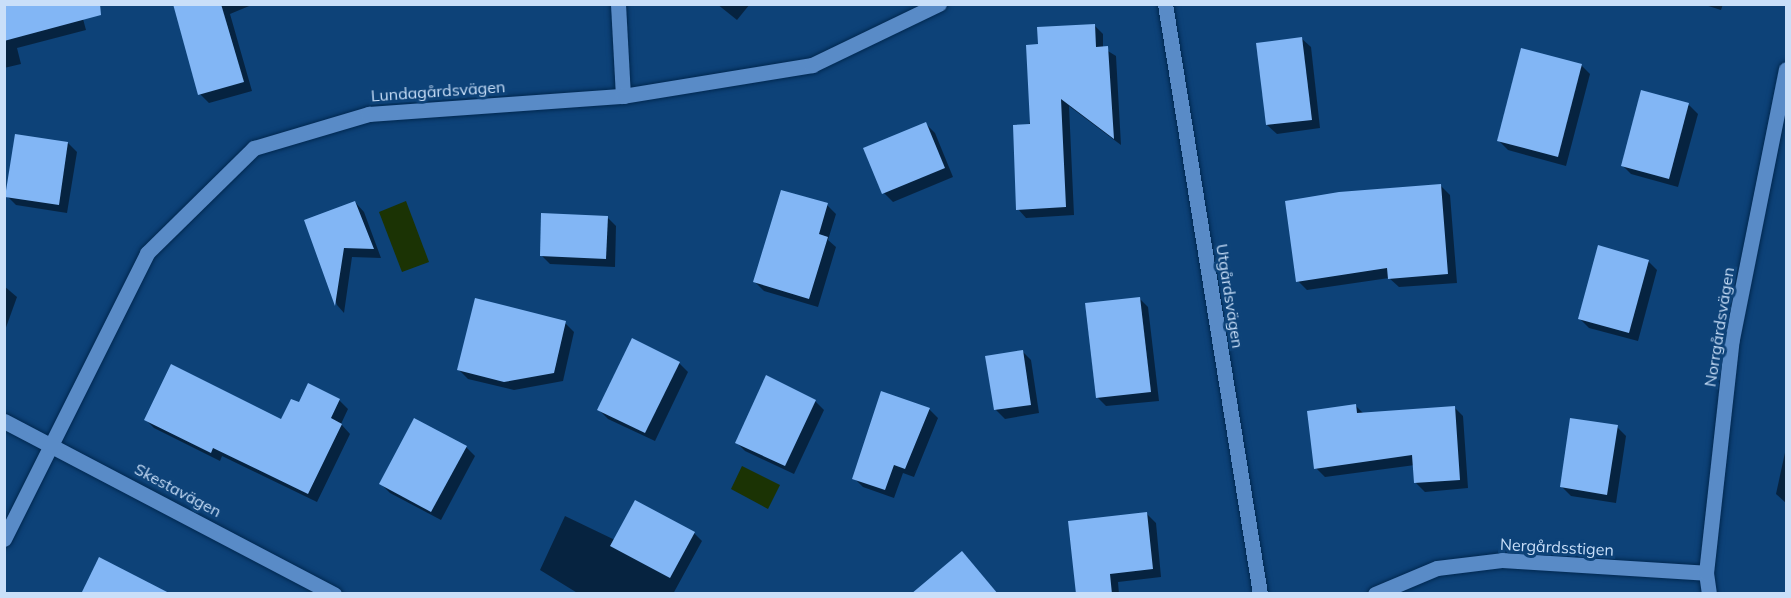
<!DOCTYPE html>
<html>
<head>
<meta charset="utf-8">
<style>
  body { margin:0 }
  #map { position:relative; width:1791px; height:598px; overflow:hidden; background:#0d4278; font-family:Mulish,sans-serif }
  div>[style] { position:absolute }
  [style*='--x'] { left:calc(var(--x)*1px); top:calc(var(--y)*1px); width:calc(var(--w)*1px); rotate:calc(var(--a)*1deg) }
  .water>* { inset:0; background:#1b3304 }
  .shadow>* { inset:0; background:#0007 }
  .building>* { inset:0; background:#82b6f5 }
  .roads { filter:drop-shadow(0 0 2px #012850) drop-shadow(0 0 2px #012850) }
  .minor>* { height:15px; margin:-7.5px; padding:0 7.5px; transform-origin:7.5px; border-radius:7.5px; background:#598bc7 }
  span { translate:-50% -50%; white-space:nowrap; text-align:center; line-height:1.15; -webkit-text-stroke:6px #0d4278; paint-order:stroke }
  .street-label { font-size:16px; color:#c9dff9 }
  .frame { position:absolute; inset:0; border:6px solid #c9dff9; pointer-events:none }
</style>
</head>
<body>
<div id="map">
  <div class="water">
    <div style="clip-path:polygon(406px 201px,429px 262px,402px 272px,379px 212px)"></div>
    <div style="clip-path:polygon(742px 466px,780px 485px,768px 509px,731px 489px)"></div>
  </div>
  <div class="shadow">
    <div style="clip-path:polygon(4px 4px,79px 4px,86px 30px,17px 48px,21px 64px,4px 68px)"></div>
    <div style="clip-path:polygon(174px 4px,254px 4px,230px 14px,252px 91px,209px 103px,200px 94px)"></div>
    <div style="clip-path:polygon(717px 4px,750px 4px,737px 20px)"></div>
    <div style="clip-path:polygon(1702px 4px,1723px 4px,1721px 10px)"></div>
    <div style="clip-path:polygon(1095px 26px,1103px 34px,1103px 48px,1116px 56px,1121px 145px,1069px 106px,1074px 215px,1026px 218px,1018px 209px,1040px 46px)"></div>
    <div style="clip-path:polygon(1301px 38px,1311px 47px,1320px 128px,1277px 134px,1267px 125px)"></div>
    <div style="clip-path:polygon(1581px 65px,1590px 74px,1566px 166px,1508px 150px,1499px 141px)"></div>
    <div style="clip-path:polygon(1689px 105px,1698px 114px,1678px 187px,1631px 174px,1622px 165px)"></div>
    <div style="clip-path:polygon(926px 124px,935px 133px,953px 177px,893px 202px,884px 193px,865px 149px)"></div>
    <div style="clip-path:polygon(68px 143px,77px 152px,67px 213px,16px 205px,7px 196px)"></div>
    <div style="clip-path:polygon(1441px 186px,1450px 195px,1457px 283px,1399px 287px,1389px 278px,1307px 290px,1298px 281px)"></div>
    <div style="clip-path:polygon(355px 202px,364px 212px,381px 258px,352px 257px,344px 313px,337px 305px,306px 221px)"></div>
    <div style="clip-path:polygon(827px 205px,836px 214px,828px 240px,836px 247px,818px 307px,764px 291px,755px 282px)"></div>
    <div style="clip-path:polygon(607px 217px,616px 226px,615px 267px,550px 264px,541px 255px)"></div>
    <div style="clip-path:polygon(1648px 261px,1657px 270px,1638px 341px,1589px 328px,1579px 318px)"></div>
    <div style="clip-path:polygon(4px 286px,17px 297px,4px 333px)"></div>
    <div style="clip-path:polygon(1139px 298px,1148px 307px,1159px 401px,1106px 406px,1097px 397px)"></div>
    <div style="clip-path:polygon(565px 323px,574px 332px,563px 381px,514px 390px,468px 379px,459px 370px)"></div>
    <div style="clip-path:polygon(1022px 351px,1031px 360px,1039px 413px,1005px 419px,996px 410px)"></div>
    <div style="clip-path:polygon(679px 363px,688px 372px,655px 441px,608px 419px,599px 410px)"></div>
    <div style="clip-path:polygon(339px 400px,348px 409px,341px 424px,350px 434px,317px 502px,222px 456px,220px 461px,154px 428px,145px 419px,282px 421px,300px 404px)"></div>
    <div style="clip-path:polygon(815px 401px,824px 410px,794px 474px,745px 451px,736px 442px)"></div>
    <div style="clip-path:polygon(1355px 405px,1364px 414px,1454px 407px,1463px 416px,1468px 488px,1425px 492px,1416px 483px,1415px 465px,1325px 477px,1316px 468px)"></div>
    <div style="clip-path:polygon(929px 409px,938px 418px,914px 477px,903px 473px,894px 498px,863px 487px,854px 478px)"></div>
    <div style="clip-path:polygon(1617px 427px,1626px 436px,1616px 503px,1571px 496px,1562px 487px)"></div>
    <div style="clip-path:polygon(466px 447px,475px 456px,441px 520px,390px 493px,381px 484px)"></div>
    <div style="clip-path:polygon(1786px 448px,1786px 503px,1776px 494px)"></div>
    <div style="clip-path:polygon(1147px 514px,1156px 523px,1161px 577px,1118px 582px,1119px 594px,1077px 594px)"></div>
    <div style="clip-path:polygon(565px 516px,615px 540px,694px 533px,702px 541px,673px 594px,579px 594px,540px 570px)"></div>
  </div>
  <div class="building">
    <div style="clip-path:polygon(4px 4px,100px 4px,101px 15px,4px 41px)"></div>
    <div style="clip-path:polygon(173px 4px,221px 4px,244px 82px,198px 95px)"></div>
    <div style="clip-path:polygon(1095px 24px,1096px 47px,1108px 46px,1114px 139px,1061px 99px,1066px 207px,1016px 210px,1013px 125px,1030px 124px,1026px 45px,1038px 44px,1037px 27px)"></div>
    <div style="clip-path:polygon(1302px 37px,1312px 120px,1266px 125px,1256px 43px)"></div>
    <div style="clip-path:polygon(1521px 48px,1582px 64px,1558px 157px,1497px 141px)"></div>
    <div style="clip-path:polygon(1641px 90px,1689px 103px,1669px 179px,1621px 166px)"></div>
    <div style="clip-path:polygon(926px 122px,945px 168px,882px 194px,863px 148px)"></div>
    <div style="clip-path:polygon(15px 134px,68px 142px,59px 205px,5px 197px)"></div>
    <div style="clip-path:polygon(1441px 184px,1448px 274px,1388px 279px,1387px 268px,1296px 282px,1285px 201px,1339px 192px)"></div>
    <div style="clip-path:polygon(781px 190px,828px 203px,819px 234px,828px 237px,809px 299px,753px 282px)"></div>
    <div style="clip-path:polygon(355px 201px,374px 249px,344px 248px,335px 306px,304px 220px)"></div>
    <div style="clip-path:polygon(541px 213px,608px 216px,606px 259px,540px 256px)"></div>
    <div style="clip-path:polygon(1598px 245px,1649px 260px,1629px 333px,1578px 319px)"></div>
    <div style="clip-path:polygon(1140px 297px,1151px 392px,1096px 398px,1085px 303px)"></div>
    <div style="clip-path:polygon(475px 298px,566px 321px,554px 373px,504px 382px,457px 370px)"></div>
    <div style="clip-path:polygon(632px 338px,680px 362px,645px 433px,597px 410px)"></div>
    <div style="clip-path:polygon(1023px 350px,1031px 405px,994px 410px,985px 356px)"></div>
    <div style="clip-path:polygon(171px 364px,281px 419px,291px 399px,299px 402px,308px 383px,340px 399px,331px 418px,342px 424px,308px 494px,213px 448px,211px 453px,144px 420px)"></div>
    <div style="clip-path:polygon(766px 375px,816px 400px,785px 466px,735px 443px)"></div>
    <div style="clip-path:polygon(881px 391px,930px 408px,905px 469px,894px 465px,885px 490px,852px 479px)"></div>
    <div style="clip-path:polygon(1356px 404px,1357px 413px,1455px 406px,1460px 480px,1414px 483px,1412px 455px,1314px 469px,1307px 411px)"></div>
    <div style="clip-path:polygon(414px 418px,467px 446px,431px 512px,379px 484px)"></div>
    <div style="clip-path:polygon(1570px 418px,1618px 425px,1607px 495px,1560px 487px)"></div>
    <div style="clip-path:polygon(635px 500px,695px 532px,670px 578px,610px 546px)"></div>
    <div style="clip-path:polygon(1147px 512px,1153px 569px,1110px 574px,1112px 594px,1076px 594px,1068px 521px)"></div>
    <div style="clip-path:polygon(962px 551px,998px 594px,911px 594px)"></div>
    <div style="clip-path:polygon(99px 557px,171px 594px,81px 594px)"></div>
  </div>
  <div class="roads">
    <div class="minor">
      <div style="--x:618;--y:4;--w:92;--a:86.9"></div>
      <div style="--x:1165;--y:4;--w:598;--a:80.85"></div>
      <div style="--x:4;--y:421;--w:373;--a:27.7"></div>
      <div style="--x:4;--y:539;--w:320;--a:-63.4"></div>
      <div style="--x:147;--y:253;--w:150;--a:-44.5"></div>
      <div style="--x:254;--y:148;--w:120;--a:-16.5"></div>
      <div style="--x:369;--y:114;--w:255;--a:-4.1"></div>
      <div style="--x:623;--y:96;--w:192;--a:-9.3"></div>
      <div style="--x:812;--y:65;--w:141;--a:-25.7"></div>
      <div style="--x:1375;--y:594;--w:67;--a:-22.8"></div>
      <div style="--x:1437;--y:568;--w:65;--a:-7"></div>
      <div style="--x:1502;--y:560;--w:204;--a:3.6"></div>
      <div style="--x:1709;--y:594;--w:21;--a:-98"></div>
      <div style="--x:1706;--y:573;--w:235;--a:-83.7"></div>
      <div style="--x:1732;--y:339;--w:275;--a:-78.7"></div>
    </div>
  </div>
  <div class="street-label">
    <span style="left:438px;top:91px;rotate:-4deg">Lundagårdsvägen</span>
    <span style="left:1230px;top:296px;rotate:81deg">Utgårdsvägen</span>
    <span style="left:1719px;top:327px;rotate:-81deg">Norrgårdsvägen</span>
    <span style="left:178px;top:490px;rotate:28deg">Skestavägen</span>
    <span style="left:1557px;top:547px;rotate:3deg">Nergårdsstigen</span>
  </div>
  <div class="frame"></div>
</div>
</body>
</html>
